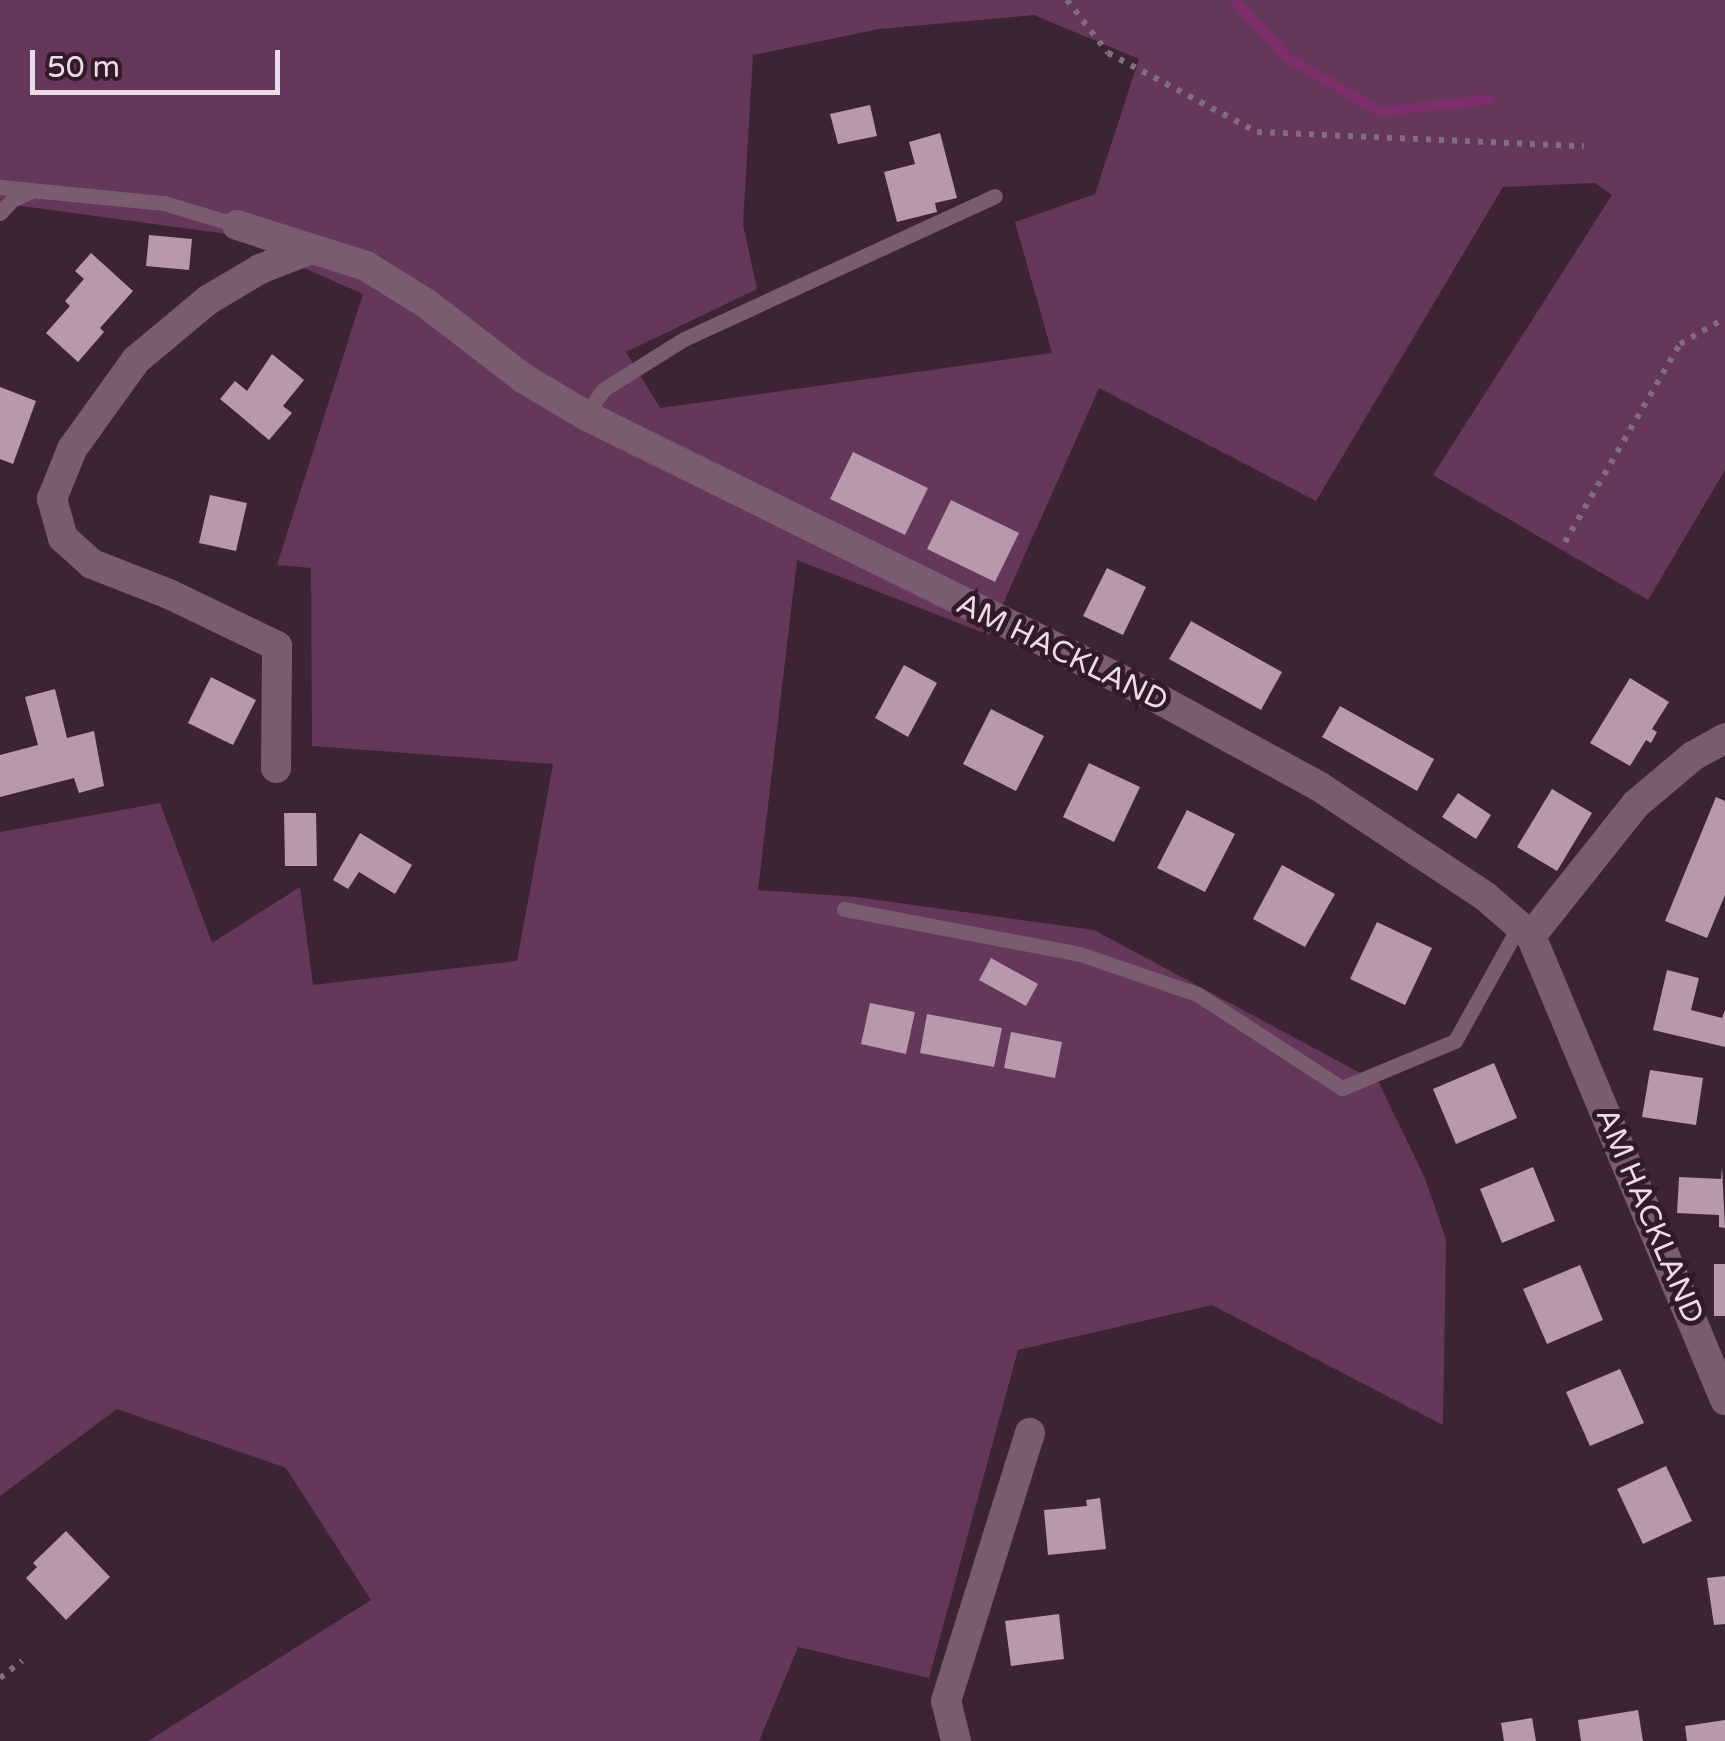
<!DOCTYPE html>
<html>
<head>
<meta charset="utf-8">
<style>
  body { margin:0 }
  #map { position:relative; width:1725px; height:1741px; overflow:hidden; background:#3c2435; font-family:"Varela Round",sans-serif }
  div>[style] { position:absolute }
  [style*='--x'] { left:calc(var(--x)*1px); top:calc(var(--y)*1px); width:calc(var(--w)*1px); rotate:calc(var(--a)*1deg) }
  .green>* { inset:0; background:#653759 }
  .stream>* { height:10px; margin:-5px; padding:0 5px; transform-origin:5px; border-radius:5px; background:#7c2f6a }
  .building>* { inset:0; background:#b798ad }
  .path>* { height:6px; margin-top:-3px; transform-origin:0; background:repeating-linear-gradient(90deg,#826d7c 0 5px,transparent 0 13px) }
  .lane>* { height:15px; margin:-7.5px; padding:0 7.5px; transform-origin:7.5px; border-radius:7.5px; background:#795c70 }
  .street>* { height:30px; margin:-15px; padding:0 15px; transform-origin:15px; border-radius:15px; background:#795c70 }
  span { translate:-50% -50%; white-space:nowrap; text-align:center; line-height:1.15; -webkit-text-stroke:10px #321a2b; paint-order:stroke }
  .street-label { font-size:30px; color:#ecdce7 }
  .scale { position:absolute; left:30px; top:50px; width:250px; height:45px; box-sizing:border-box; border:5px solid #ecdce7; border-top:0; padding-left:12px; font-size:30px; line-height:35px; white-space:nowrap; color:#ecdce7; -webkit-text-stroke:8px #321a2b; paint-order:stroke }
</style>
</head>
<body>
<div id="map">
  <div class="green">
    <div style="clip-path:polygon(evenodd,0 0,1725px 0,1725px 470px,1648px 600px,1433px 475px,1612px 195px,1595px 183px,1503px 187px,1316px 501px,1099px 388px,989px 635px,797px 560px,758px 890px,856px 897px,1094px 930px,1379px 1083px,1425px 1178px,1446px 1240px,1443px 1425px,1212px 1305px,1018px 1350px,929px 1678px,798px 1647px,759px 1741px,148px 1741px,371px 1600px,286px 1468px,117px 1409px,0 1496px,0 832px,160px 803px,212px 943px,300px 887px,313px 985px,517px 961px,553px 764px,312px 746px,311px 568px,277px 565px,363px 294px,227px 234px,0 203px,0 0,1034px 15px,1139px 59px,1095px 194px,1015px 222px,1052px 353px,660px 408px,626px 352px,757px 289px,743px 224px,753px 55px,879px 29px,1034px 15px)"></div>
  </div>
  <div class="stream">
    <div style="--x:1234;--y:0;--w:79;--a:47"></div>
    <div style="--x:1288;--y:58;--w:107;--a:30.4"></div>
    <div style="--x:1380;--y:112;--w:111;--a:-6.7"></div>
  </div>
  <div class="building">
    <div style="clip-path:polygon(870px 105px,877px 136px,838px 144px,830px 114px)"></div>
    <div style="clip-path:polygon(940px 133px,957px 198px,935px 203px,937px 212px,897px 222px,884px 172px,915px 164px,909px 142px)"></div>
    <div style="clip-path:polygon(149px 235px,192px 239px,189px 270px,146px 266px)"></div>
    <div style="clip-path:polygon(91px 253px,133px 291px,100px 328px,104px 332px,78px 362px,46px 333px,70px 306px,65px 301px,84px 279px,75px 271px)"></div>
    <div style="clip-path:polygon(272px 354px,304px 380px,283px 406px,292px 413px,269px 440px,220px 399px,235px 381px,247px 391px)"></div>
    <div style="clip-path:polygon(0 387px,36px 401px,13px 464px,0 459px)"></div>
    <div style="clip-path:polygon(853px 452px,928px 488px,905px 535px,830px 499px)"></div>
    <div style="clip-path:polygon(210px 495px,247px 503px,236px 551px,199px 543px)"></div>
    <div style="clip-path:polygon(951px 500px,1019px 533px,995px 582px,927px 549px)"></div>
    <div style="clip-path:polygon(1107px 568px,1146px 587px,1123px 635px,1083px 616px)"></div>
    <div style="clip-path:polygon(1191px 621px,1282px 672px,1261px 710px,1169px 659px)"></div>
    <div style="clip-path:polygon(904px 665px,937px 683px,908px 737px,875px 718px)"></div>
    <div style="clip-path:polygon(211px 677px,256px 700px,233px 745px,188px 723px)"></div>
    <div style="clip-path:polygon(1630px 678px,1669px 702px,1652px 729px,1657px 732px,1651px 743px,1646px 740px,1630px 766px,1590px 743px)"></div>
    <div style="clip-path:polygon(55px 689px,67px 738px,94px 731px,104px 786px,79px 793px,74px 778px,0 797px,0 755px,38px 745px,25px 697px)"></div>
    <div style="clip-path:polygon(1340px 706px,1434px 759px,1417px 791px,1322px 737px)"></div>
    <div style="clip-path:polygon(991px 709px,1044px 736px,1016px 791px,963px 764px)"></div>
    <div style="clip-path:polygon(1089px 763px,1140px 787px,1114px 842px,1063px 817px)"></div>
    <div style="clip-path:polygon(1552px 789px,1592px 813px,1557px 871px,1517px 847px)"></div>
    <div style="clip-path:polygon(1458px 793px,1491px 815px,1476px 839px,1442px 817px)"></div>
    <div style="clip-path:polygon(1716px 797px,1725px 801px,1725px 895px,1707px 938px,1665px 921px)"></div>
    <div style="clip-path:polygon(1187px 810px,1235px 834px,1205px 892px,1157px 868px)"></div>
    <div style="clip-path:polygon(284px 813px,316px 813px,317px 866px,285px 866px)"></div>
    <div style="clip-path:polygon(360px 833px,412px 865px,395px 894px,359px 872px,348px 889px,333px 880px)"></div>
    <div style="clip-path:polygon(1282px 865px,1335px 894px,1305px 947px,1253px 919px)"></div>
    <div style="clip-path:polygon(1377px 922px,1432px 948px,1405px 1005px,1350px 979px)"></div>
    <div style="clip-path:polygon(991px 958px,1038px 984px,1026px 1006px,979px 980px)"></div>
    <div style="clip-path:polygon(1667px 970px,1699px 978px,1691px 1010px,1722px 1018px,1725px 1010px,1725px 1047px,1653px 1030px)"></div>
    <div style="clip-path:polygon(870px 1003px,915px 1012px,906px 1054px,861px 1044px)"></div>
    <div style="clip-path:polygon(927px 1014px,1002px 1028px,994px 1067px,920px 1053px)"></div>
    <div style="clip-path:polygon(1011px 1032px,1062px 1042px,1055px 1078px,1004px 1068px)"></div>
    <div style="clip-path:polygon(1494px 1063px,1517px 1118px,1456px 1144px,1433px 1089px)"></div>
    <div style="clip-path:polygon(1650px 1070px,1703px 1078px,1696px 1125px,1642px 1117px)"></div>
    <div style="clip-path:polygon(1533px 1167px,1555px 1221px,1502px 1243px,1480px 1189px)"></div>
    <div style="clip-path:polygon(1722px 1167px,1725px 1228px,1719px 1227px,1719px 1215px,1677px 1213px,1679px 1177px,1721px 1179px)"></div>
    <div style="clip-path:polygon(1714px 1264px,1725px 1264px,1725px 1316px,1714px 1316px)"></div>
    <div style="clip-path:polygon(1580px 1265px,1603px 1320px,1547px 1344px,1523px 1289px)"></div>
    <div style="clip-path:polygon(1620px 1369px,1644px 1423px,1590px 1446px,1566px 1392px)"></div>
    <div style="clip-path:polygon(1666px 1466px,1692px 1521px,1643px 1544px,1617px 1489px)"></div>
    <div style="clip-path:polygon(1100px 1498px,1106px 1549px,1048px 1555px,1044px 1510px,1087px 1506px,1086px 1500px)"></div>
    <div style="clip-path:polygon(66px 1531px,110px 1577px,66px 1620px,26px 1578px,37px 1567px,33px 1563px)"></div>
    <div style="clip-path:polygon(1725px 1576px,1725px 1624px,1714px 1625px,1707px 1578px)"></div>
    <div style="clip-path:polygon(1059px 1614px,1064px 1659px,1011px 1666px,1005px 1621px)"></div>
    <div style="clip-path:polygon(1638px 1710px,1643px 1741px,1581px 1741px,1578px 1720px)"></div>
    <div style="clip-path:polygon(1532px 1718px,1536px 1741px,1504px 1741px,1501px 1723px)"></div>
    <div style="clip-path:polygon(1725px 1720px,1725px 1741px,1687px 1741px,1685px 1726px)"></div>
  </div>
  <div class="path">
    <div style="--x:1067;--y:0;--w:67;--a:52.3"></div>
    <div style="--x:1108;--y:53;--w:169;--a:27.9"></div>
    <div style="--x:1257;--y:132;--w:327;--a:2.5"></div>
    <div style="--x:1565;--y:542;--w:229;--a:-59.9"></div>
    <div style="--x:1680;--y:344;--w:52;--a:-30"></div>
    <div style="--x:0;--y:1678;--w:28;--a:-38"></div>
  </div>
  <div class="lane">
    <div style="--x:0;--y:187;--w:165;--a:5.6"></div>
    <div style="--x:164;--y:203;--w:76;--a:16.8"></div>
    <div style="--x:0;--y:213;--w:18;--a:-47"></div>
    <div style="--x:12;--y:200;--w:21;--a:-25"></div>
    <div style="--x:585;--y:415;--w:32;--a:-54"></div>
    <div style="--x:604;--y:389;--w:94;--a:-32"></div>
    <div style="--x:684;--y:339;--w:342;--a:-24.7"></div>
    <div style="--x:844;--y:909;--w:240;--a:10.8"></div>
    <div style="--x:1080;--y:954;--w:124;--a:18.9"></div>
    <div style="--x:1197;--y:994;--w:173;--a:33"></div>
    <div style="--x:1342;--y:1088;--w:122;--a:-22.6"></div>
    <div style="--x:1455;--y:1041;--w:132;--a:-60.9"></div>
  </div>
  <div class="street">
    <div style="--x:237;--y:225;--w:135;--a:17.6"></div>
    <div style="--x:366;--y:266;--w:72;--a:31.9"></div>
    <div style="--x:427;--y:304;--w:121;--a:37.6"></div>
    <div style="--x:523;--y:378;--w:72;--a:30.8"></div>
    <div style="--x:585;--y:415;--w:626;--a:26.28"></div>
    <div style="--x:1146;--y:692;--w:198;--a:28.6"></div>
    <div style="--x:1320;--y:787;--w:199;--a:33.5"></div>
    <div style="--x:1486;--y:897;--w:60;--a:40.9"></div>
    <div style="--x:1531;--y:936;--w:503;--a:67.31"></div>
    <div style="--x:276;--y:768;--w:122;--a:-89.5"></div>
    <div style="--x:277;--y:646;--w:120;--a:-154.3"></div>
    <div style="--x:169;--y:594;--w:83;--a:-158.7"></div>
    <div style="--x:92;--y:564;--w:39;--a:-138"></div>
    <div style="--x:63;--y:538;--w:41;--a:-105.8"></div>
    <div style="--x:52;--y:499;--w:54;--a:-68.2"></div>
    <div style="--x:72;--y:449;--w:110;--a:-54.3"></div>
    <div style="--x:136;--y:360;--w:94;--a:-39.8"></div>
    <div style="--x:208;--y:300;--w:61;--a:-30.8"></div>
    <div style="--x:260;--y:269;--w:53;--a:-21.2"></div>
    <div style="--x:1531;--y:936;--w:169;--a:-51.5"></div>
    <div style="--x:1636;--y:804;--w:75;--a:-40.1"></div>
    <div style="--x:1693;--y:756;--w:37;--a:-29"></div>
    <div style="--x:956;--y:1741;--w:41;--a:-104"></div>
    <div style="--x:946;--y:1701;--w:281;--a:-72.6"></div>
  </div>
  <div class="street-label">
    <span style="left:1062px;top:653px;rotate:26deg">AM HACKLAND</span>
    <span style="left:1649px;top:1216px;rotate:67deg">AM HACKLAND</span>
  </div>
  <div class="scale">50 m</div>
</div>
</body>
</html>
